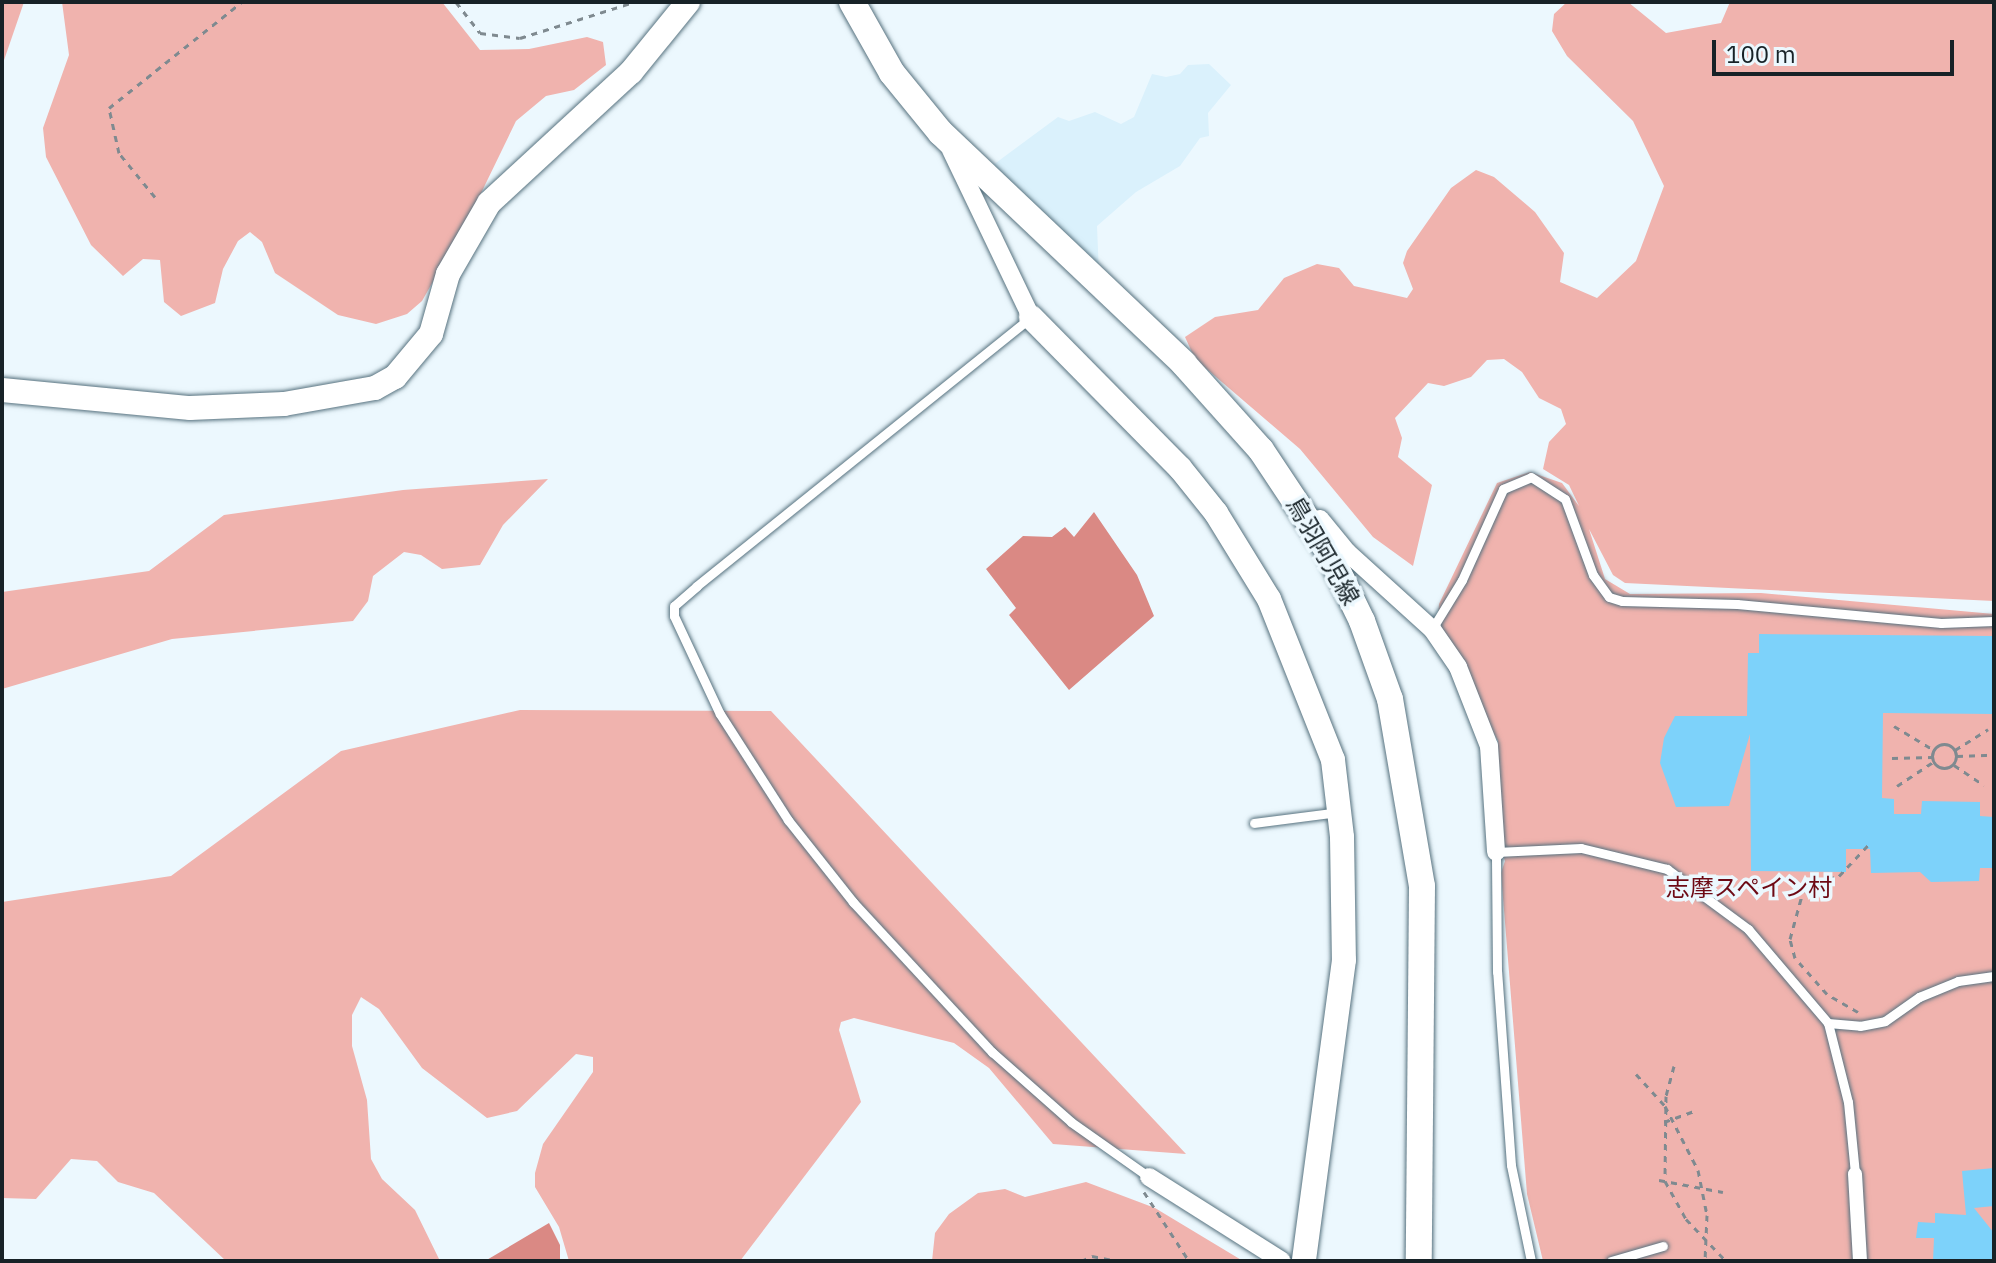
<!DOCTYPE html>
<html>
<head>
<meta charset="utf-8">
<style>
  body { margin:0 }
  #map { position:relative; width:1996px; height:1263px; overflow:hidden; background:#ecf8fe; font-family:"IBM Plex Sans","Noto Sans JP",sans-serif }
  div>[style] { position:absolute }
  [style*='--x'] { left:calc(var(--x)*1px); top:calc(var(--y)*1px); width:calc(var(--w)*1px); rotate:calc(var(--a)*1deg) }
  .built>* { inset:0; background:#daf1fc }
  .green>* { inset:0; background:#f0b3ae }
  .water>* { inset:0; background:#da8984 }
  .building>* { inset:0; background:#7dd2fa }
  .path>* { height:3px; margin-top:-1.5px; transform-origin:0; background:repeating-linear-gradient(90deg,#7f8a90 0 6px,transparent 0 12px) }
  .path>.ring { margin:-1.5px; padding:0; box-sizing:content-box; background:none; border:3px solid #7f8a90; border-radius:50% }
  .roads { filter:drop-shadow(0 0 2px #57727f) drop-shadow(0 0 2px #57727f) }
  .service>* { height:9px; margin:-4.5px; padding:0 4.5px; transform-origin:4.5px; border-radius:4.5px; background:#fff }
  .pedestrian>* { height:14px; margin:-7px; padding:0 7px; transform-origin:7px; border-radius:7px; background:#fff }
  .minor>* { height:18px; margin:-9px; padding:0 9px; transform-origin:9px; border-radius:9px; background:#fff }
  .tertiary>* { height:24px; margin:-12px; padding:0 12px; transform-origin:12px; border-radius:12px; background:#fff }
  .secondary>* { height:26px; margin:-13px; padding:0 13px; transform-origin:13px; border-radius:13px; background:#fff }
  span { translate:-50% -50%; white-space:nowrap; text-align:center; line-height:1.15; -webkit-text-stroke:7px #ecf8fe; paint-order:stroke }
  .street-label { font-size:24px; color:#172227 }
  .park-label { font-size:24px; color:#6d0914 }
  .frame { position:absolute; inset:0; border:4px solid #172227; pointer-events:none }
  .scale { position:absolute; left:1712px; top:40px; width:242px; height:36px; box-sizing:border-box; border:4px solid #172227; border-top:0; padding-left:10px; font-size:24px; line-height:28px; white-space:nowrap; color:#172227; -webkit-text-stroke:6px #ecf8fe; paint-order:stroke }
</style>
</head>
<body>
<div id="map">
  <div class="built">
    <div style="clip-path:polygon(1209px 64px,1231px 85px,1208px 113px,1209px 136px,1200px 138px,1180px 166px,1136px 192px,1097px 226px,1099px 274px,985px 171px,1058px 117px,1069px 121px,1095px 112px,1121px 124px,1134px 117px,1152px 74px,1166px 77px,1180px 74px,1188px 65px)"></div>
  </div>
  <div class="green">
    <div style="clip-path:polygon(2px 2px,24px 2px,2px 66px)"></div>
    <div style="clip-path:polygon(62px 2px,442px 2px,480px 50px,529px 49px,587px 37px,603px 42px,606px 65px,574px 90px,546px 96px,516px 121px,468px 220px,422px 301px,407px 314px,376px 324px,338px 315px,275px 273px,262px 242px,250px 232px,238px 241px,223px 269px,215px 303px,181px 316px,164px 302px,160px 260px,143px 259px,123px 276px,91px 245px,46px 157px,43px 128px,69px 55px)"></div>
    <div style="clip-path:polygon(1567px 2px,1628px 2px,1666px 33px,1721px 23px,1730px 2px,1994px 2px,1994px 601px,1625px 583px,1613px 575px,1589px 529px,1605px 579px,1630px 594px,1761px 593px,1994px 614px,1994px 1261px,1543px 1261px,1527px 1194px,1501px 873px,1505px 861px,1498px 840px,1498px 741px,1437px 627px,1439px 604px,1497px 483px,1530px 472px,1562px 483px,1579px 506px,1569px 485px,1543px 469px,1549px 442px,1566px 424px,1561px 409px,1539px 398px,1522px 372px,1504px 359px,1487px 360px,1471px 377px,1444px 386px,1428px 383px,1395px 418px,1402px 438px,1398px 457px,1432px 485px,1413px 566px,1373px 537px,1300px 449px,1195px 359px,1185px 337px,1215px 317px,1258px 310px,1284px 278px,1317px 264px,1339px 268px,1354px 286px,1407px 298px,1413px 289px,1403px 263px,1407px 251px,1451px 188px,1476px 170px,1494px 177px,1535px 212px,1564px 253px,1560px 282px,1597px 298px,1636px 261px,1664px 186px,1633px 121px,1567px 56px,1552px 31px,1554px 14px)"></div>
    <div style="clip-path:polygon(548px 479px,503px 525px,480px 565px,442px 569px,421px 555px,404px 552px,373px 576px,368px 601px,353px 621px,172px 639px,2px 689px,2px 592px,149px 571px,224px 515px,403px 490px)"></div>
    <div style="clip-path:polygon(520px 710px,771px 711px,1186px 1154px,1053px 1144px,989px 1068px,954px 1043px,854px 1018px,841px 1022px,839px 1030px,861px 1102px,740px 1261px,569px 1261px,559px 1227px,535px 1187px,535px 1173px,543px 1144px,593px 1072px,593px 1057px,576px 1054px,517px 1111px,487px 1118px,422px 1068px,379px 1009px,361px 997px,352px 1015px,352px 1046px,367px 1100px,371px 1159px,382px 1179px,415px 1210px,440px 1261px,226px 1261px,154px 1193px,118px 1182px,97px 1161px,71px 1159px,36px 1199px,2px 1198px,2px 902px,171px 876px,341px 751px)"></div>
    <div style="clip-path:polygon(1086px 1182px,1155px 1208px,1243px 1261px,932px 1261px,935px 1233px,949px 1214px,978px 1193px,1005px 1189px,1025px 1197px)"></div>
  </div>
  <div class="water">
    <div style="clip-path:polygon(1094px 512px,1137px 575px,1154px 616px,1069px 690px,1009px 615px,1016px 608px,986px 569px,1023px 536px,1052px 537px,1065px 527px,1074px 537px)"></div>
    <div style="clip-path:polygon(549px 1223px,560px 1245px,560px 1261px,485px 1261px)"></div>
  </div>
  <div class="building">
    <div style="clip-path:polygon(1759px 634px,1994px 636px,1994px 714px,1883px 713px,1882px 798px,1894px 799px,1894px 814px,1921px 814px,1922px 801px,1980px 802px,1980px 816px,1994px 817px,1994px 868px,1980px 868px,1979px 881px,1931px 882px,1920px 872px,1871px 873px,1870px 849px,1846px 849px,1846px 872px,1751px 871px,1750px 734px,1729px 806px,1676px 807px,1660px 763px,1664px 738px,1675px 716px,1747px 716px,1748px 653px,1759px 653px)"></div>
    <div style="clip-path:polygon(1994px 1168px,1994px 1206px,1974px 1208px,1994px 1233px,1993px 1261px,1933px 1261px,1934px 1238px,1916px 1238px,1918px 1222px,1935px 1223px,1935px 1213px,1966px 1215px,1962px 1171px)"></div>
  </div>
  <div class="path">
    <div style="--x:456;--y:2;--w:39;--a:52"></div>
    <div style="--x:480;--y:33;--w:40;--a:7.1"></div>
    <div style="--x:520;--y:38;--w:120;--a:-17.5"></div>
    <div style="--x:155;--y:197;--w:57;--a:-129.3"></div>
    <div style="--x:119;--y:153;--w:46;--a:-102.5"></div>
    <div style="--x:109;--y:108;--w:170;--a:-38.6"></div>
    <div style="--x:1894;--y:726;--w:47;--a:31"></div>
    <div class="ring" style="left:1932px;top:744px;width:21px;height:21px"></div>
    <div style="--x:1955;--y:750;--w:39;--a:-32"></div>
    <div style="--x:1957;--y:756;--w:35;--a:-2"></div>
    <div style="--x:1892;--y:758;--w:40;--a:-1.4"></div>
    <div style="--x:1954;--y:765;--w:36;--a:34"></div>
    <div style="--x:1897;--y:786;--w:43;--a:-33.7"></div>
    <div style="--x:1858;--y:1012;--w:36;--a:-150"></div>
    <div style="--x:1827;--y:994;--w:48;--a:-131.6"></div>
    <div style="--x:1795;--y:958;--w:20;--a:-105"></div>
    <div style="--x:1790;--y:939;--w:57;--a:-74.7"></div>
    <div style="--x:1805;--y:884;--w:35;--a:-13"></div>
    <div style="--x:1839;--y:876;--w:44;--a:-46.8"></div>
    <div style="--x:1674;--y:1066;--w:31;--a:105"></div>
    <div style="--x:1666;--y:1096;--w:85;--a:90.7"></div>
    <div style="--x:1665;--y:1181;--w:43;--a:61.1"></div>
    <div style="--x:1686;--y:1219;--w:58;--a:46.4"></div>
    <div style="--x:1636;--y:1074;--w:43;--a:47.8"></div>
    <div style="--x:1665;--y:1106;--w:72;--a:62.7"></div>
    <div style="--x:1698;--y:1170;--w:46;--a:78.7"></div>
    <div style="--x:1707;--y:1215;--w:46;--a:92.5"></div>
    <div style="--x:1664;--y:1122;--w:35;--a:-20"></div>
    <div style="--x:1659;--y:1180;--w:65;--a:10.6"></div>
    <div style="--x:1144;--y:1192;--w:82;--a:56.9"></div>
    <div style="--x:1081;--y:1261;--w:12;--a:-24"></div>
    <div style="--x:1092;--y:1256;--w:26;--a:11"></div>
  </div>
  <div class="roads">
    <div class="service">
      <div style="--x:1031;--y:317;--w:429;--a:141.2"></div>
      <div style="--x:697;--y:586;--w:30;--a:139"></div>
      <div style="--x:674;--y:606;--w:10;--a:90"></div>
      <div style="--x:674;--y:616;--w:108;--a:64.9"></div>
      <div style="--x:720;--y:714;--w:126;--a:57.3"></div>
      <div style="--x:788;--y:820;--w:105;--a:51.6"></div>
      <div style="--x:853;--y:902;--w:205;--a:47.2"></div>
      <div style="--x:992;--y:1052;--w:106;--a:41.5"></div>
      <div style="--x:1071;--y:1122;--w:95;--a:35.2"></div>
      <div style="--x:1432;--y:629;--w:57;--a:-58.5"></div>
      <div style="--x:1462;--y:580;--w:100;--a:-65.7"></div>
      <div style="--x:1503;--y:489;--w:30;--a:-23"></div>
      <div style="--x:1531;--y:477;--w:40;--a:32.9"></div>
      <div style="--x:1565;--y:499;--w:81;--a:69.8"></div>
      <div style="--x:1593;--y:575;--w:27;--a:54"></div>
      <div style="--x:1609;--y:597;--w:14;--a:17"></div>
      <div style="--x:1622;--y:601;--w:115;--a:1.5"></div>
      <div style="--x:1737;--y:604;--w:205;--a:5.3"></div>
      <div style="--x:1941;--y:623;--w:53;--a:-2.2"></div>
      <div style="--x:1254;--y:823;--w:86;--a:-7.4"></div>
      <div style="--x:1828;--y:1023;--w:81;--a:75.8"></div>
      <div style="--x:1848;--y:1102;--w:72;--a:84.4"></div>
      <div style="--x:1531;--y:1261;--w:98;--a:-101.8"></div>
      <div style="--x:1511;--y:1165;--w:194;--a:-94.1"></div>
      <div style="--x:1497;--y:972;--w:120;--a:-90.5"></div>
      <div style="--x:1496;--y:852;--w:85;--a:-2.7"></div>
      <div style="--x:1581;--y:848;--w:89;--a:13.7"></div>
      <div style="--x:1667;--y:869;--w:101;--a:36.5"></div>
      <div style="--x:1748;--y:929;--w:123;--a:49.6"></div>
      <div style="--x:1828;--y:1023;--w:32;--a:5"></div>
      <div style="--x:1860;--y:1026;--w:25;--a:-11"></div>
      <div style="--x:1885;--y:1021;--w:42;--a:-35.2"></div>
      <div style="--x:1919;--y:997;--w:42;--a:-22.3"></div>
      <div style="--x:1958;--y:981;--w:36;--a:-8"></div>
      <div style="--x:1611;--y:1261;--w:54;--a:-16.1"></div>
    </div>
    <div class="pedestrian">
      <div style="--x:1855;--y:1174;--w:87;--a:86.7"></div>
    </div>
    <div class="minor">
      <div style="--x:951;--y:150;--w:185;--a:64.4"></div>
      <div style="--x:1320;--y:519;--w:43;--a:50.7"></div>
      <div style="--x:1347;--y:552;--w:115;--a:42.2"></div>
      <div style="--x:1432;--y:629;--w:46;--a:55.6"></div>
      <div style="--x:1458;--y:667;--w:85;--a:68.6"></div>
      <div style="--x:1489;--y:746;--w:106;--a:86.2"></div>
      <div style="--x:1149;--y:1177;--w:157;--a:32.3"></div>
    </div>
    <div class="tertiary">
      <div style="--x:1031;--y:317;--w:212;--a:45.4"></div>
      <div style="--x:1180;--y:468;--w:58;--a:51.3"></div>
      <div style="--x:1216;--y:513;--w:101;--a:58.4"></div>
      <div style="--x:1269;--y:599;--w:173;--a:68.3"></div>
      <div style="--x:1333;--y:760;--w:78;--a:83.3"></div>
      <div style="--x:1342;--y:837;--w:123;--a:89.1"></div>
      <div style="--x:1344;--y:960;--w:304;--a:97.6"></div>
      <div style="--x:2;--y:390;--w:189;--a:5.5"></div>
      <div style="--x:190;--y:408;--w:94;--a:-2.4"></div>
      <div style="--x:284;--y:404;--w:92;--a:-10"></div>
      <div style="--x:375;--y:388;--w:23;--a:-29"></div>
      <div style="--x:395;--y:377;--w:56;--a:-50.1"></div>
      <div style="--x:431;--y:334;--w:62;--a:-74.2"></div>
      <div style="--x:448;--y:274;--w:82;--a:-60"></div>
      <div style="--x:489;--y:203;--w:193;--a:-42.7"></div>
      <div style="--x:631;--y:72;--w:90;--a:-50.8"></div>
    </div>
    <div class="secondary">
      <div style="--x:852;--y:2;--w:81;--a:60.6"></div>
      <div style="--x:892;--y:73;--w:77;--a:50.8"></div>
      <div style="--x:941;--y:133;--w:335;--a:43.5"></div>
      <div style="--x:1184;--y:364;--w:115;--a:48.2"></div>
      <div style="--x:1261;--y:450;--w:121;--a:56.4"></div>
      <div style="--x:1328;--y:551;--w:78;--a:64.1"></div>
      <div style="--x:1362;--y:621;--w:83;--a:70.3"></div>
      <div style="--x:1390;--y:699;--w:190;--a:80.3"></div>
      <div style="--x:1422;--y:886;--w:375;--a:90.5"></div>
    </div>
  </div>
  <div class="street-label">
    <span style="left:1323px;top:551px;rotate:60deg">鳥羽阿児線</span>
  </div>
  <div class="park-label">
    <span style="left:1749px;top:888px">志摩スペイン村</span>
  </div>
  <div class="frame"></div>
  <div class="scale">100 m</div>
</div>
</body>
</html>
